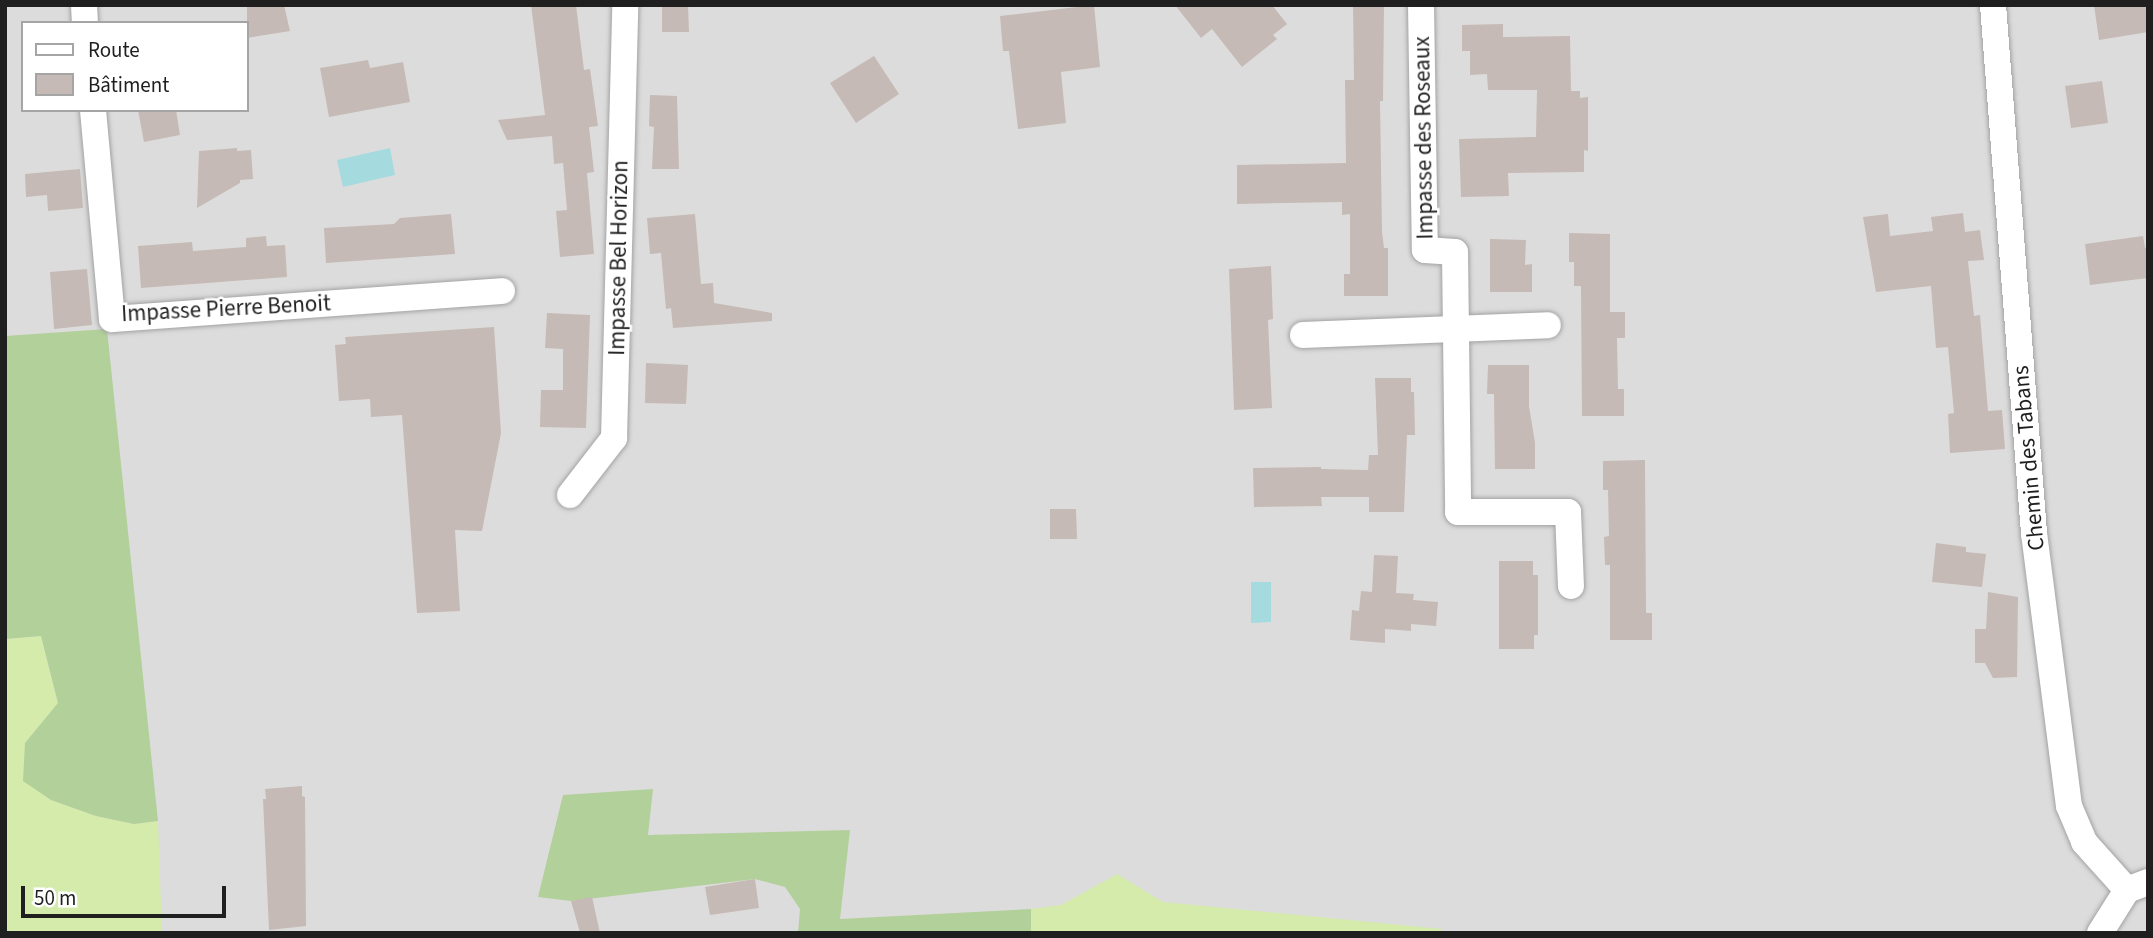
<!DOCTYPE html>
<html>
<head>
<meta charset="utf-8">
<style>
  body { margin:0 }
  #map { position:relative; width:2153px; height:938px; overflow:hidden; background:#f0ebe5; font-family:"Source Sans 3",sans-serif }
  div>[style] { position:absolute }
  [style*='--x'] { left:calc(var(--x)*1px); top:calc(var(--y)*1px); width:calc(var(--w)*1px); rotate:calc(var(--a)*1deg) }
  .residential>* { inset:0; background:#dddcdc }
  .grass>* { inset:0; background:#d4ebab }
  .forest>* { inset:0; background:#b2d09a }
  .water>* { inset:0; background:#a5dade }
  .building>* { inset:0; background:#c5bab5 }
  .roads { filter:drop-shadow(0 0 2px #a3a3a3) drop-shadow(0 0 2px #a3a3a3) }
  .minor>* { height:26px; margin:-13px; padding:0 13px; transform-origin:13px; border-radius:13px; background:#fff }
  span { translate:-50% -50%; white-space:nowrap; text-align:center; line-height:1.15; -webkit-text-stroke:5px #fff; paint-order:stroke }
  .street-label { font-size:23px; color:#1f1f1f }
  .frame { position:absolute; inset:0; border:7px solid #1f1f1f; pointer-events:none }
  .legend { position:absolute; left:21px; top:21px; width:228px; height:91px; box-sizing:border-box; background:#fff; border:2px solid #a5a5a5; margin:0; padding:9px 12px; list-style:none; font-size:21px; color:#1f1f1f }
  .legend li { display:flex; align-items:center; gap:14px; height:35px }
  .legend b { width:35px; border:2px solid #a5a5a5 }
  .scale { position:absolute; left:21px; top:886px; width:205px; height:32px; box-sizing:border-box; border:4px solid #1f1f1f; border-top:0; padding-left:9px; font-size:21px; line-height:24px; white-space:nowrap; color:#1f1f1f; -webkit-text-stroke:5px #fff; paint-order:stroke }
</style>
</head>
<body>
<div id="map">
  <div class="residential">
    <div style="clip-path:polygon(evenodd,5px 5px,2148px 5px,2148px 933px,5px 933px,5px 5px,23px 23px,247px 23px,247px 110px,23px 110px,23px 23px)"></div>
  </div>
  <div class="grass">
    <div style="clip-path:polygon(41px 636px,58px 704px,25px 743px,51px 800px,96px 816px,134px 824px,158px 821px,162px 933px,5px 933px,5px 639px)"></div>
    <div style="clip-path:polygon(1117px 874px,1163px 902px,1442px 929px,1442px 933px,1031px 933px,1031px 909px,1061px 905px)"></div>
  </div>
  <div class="forest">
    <div style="clip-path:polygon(107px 329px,158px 821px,134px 824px,96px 816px,51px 800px,23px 781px,25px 743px,58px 703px,41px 636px,5px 639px,5px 336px)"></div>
    <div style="clip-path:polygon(653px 789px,648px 835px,850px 830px,840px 919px,1031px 909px,1031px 933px,798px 933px,800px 909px,785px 887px,755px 879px,571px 901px,538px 897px,563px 795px)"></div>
  </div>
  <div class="water">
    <div style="clip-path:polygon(390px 148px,395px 175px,343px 187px,337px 160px)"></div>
    <div style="clip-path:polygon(1251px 582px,1271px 582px,1271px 622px,1251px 623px)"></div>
  </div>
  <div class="building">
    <div style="clip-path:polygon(247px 5px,284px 5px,290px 31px,247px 38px)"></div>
    <div style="clip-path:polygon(531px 5px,576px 5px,584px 70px,590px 69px,598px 126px,589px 127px,594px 172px,587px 173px,594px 254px,560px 257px,556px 211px,567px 210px,563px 163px,554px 164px,552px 136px,507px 140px,498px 120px,545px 115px)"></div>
    <div style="clip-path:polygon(662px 5px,688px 5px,689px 32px,662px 32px)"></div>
    <div style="clip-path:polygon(1094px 5px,1100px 67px,1061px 72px,1066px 123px,1018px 129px,1009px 51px,1003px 51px,1000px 16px)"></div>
    <div style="clip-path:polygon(1175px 5px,1272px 5px,1287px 24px,1273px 35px,1277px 39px,1242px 67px,1212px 29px,1201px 38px)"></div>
    <div style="clip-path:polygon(1353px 5px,1384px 5px,1383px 101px,1380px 101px,1382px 232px,1384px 248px,1388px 248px,1388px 296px,1344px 296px,1344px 274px,1350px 274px,1350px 214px,1342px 215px,1342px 202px,1237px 204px,1237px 165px,1346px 163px,1345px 80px,1354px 80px)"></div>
    <div style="clip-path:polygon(2094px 5px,2148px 5px,2148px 32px,2099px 40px)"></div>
    <div style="clip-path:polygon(1503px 24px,1503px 37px,1570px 36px,1571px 91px,1580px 91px,1580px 98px,1588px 97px,1588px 151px,1584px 150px,1584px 172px,1508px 173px,1509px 196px,1461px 197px,1459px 139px,1536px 137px,1537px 90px,1488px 90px,1487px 74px,1470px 75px,1470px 51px,1462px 51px,1462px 25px)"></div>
    <div style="clip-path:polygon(874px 56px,899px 94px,856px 123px,830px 83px)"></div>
    <div style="clip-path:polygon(368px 60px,370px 68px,403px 62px,410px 102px,329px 117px,320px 68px)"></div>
    <div style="clip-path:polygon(2102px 81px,2108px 123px,2071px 128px,2065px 86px)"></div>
    <div style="clip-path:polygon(650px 95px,677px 96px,679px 169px,652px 169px,654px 127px,649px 126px)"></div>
    <div style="clip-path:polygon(138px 110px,176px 110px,180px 135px,144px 142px)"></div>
    <div style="clip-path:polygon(237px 148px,237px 151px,251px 150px,253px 179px,240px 180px,240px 183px,197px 208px,199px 151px)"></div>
    <div style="clip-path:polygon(80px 169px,83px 208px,48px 211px,47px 195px,26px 197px,25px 174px)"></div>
    <div style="clip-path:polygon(1963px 213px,1965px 232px,1980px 230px,1984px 260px,1968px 261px,1974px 316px,1980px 315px,1988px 411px,2002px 410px,2005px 449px,1950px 453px,1948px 414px,1954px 413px,1948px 347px,1936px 348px,1931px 286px,1876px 292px,1863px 217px,1888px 214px,1890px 236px,1933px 231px,1931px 217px)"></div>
    <div style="clip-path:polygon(451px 214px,455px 254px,326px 263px,324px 228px,394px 224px,400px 218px)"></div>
    <div style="clip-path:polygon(695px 214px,701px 284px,713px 283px,714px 303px,772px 313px,772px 321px,673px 328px,671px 308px,666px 309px,661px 253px,650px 254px,647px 218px)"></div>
    <div style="clip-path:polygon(1569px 233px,1610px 234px,1610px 312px,1625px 312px,1625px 338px,1617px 338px,1618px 389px,1624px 389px,1624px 416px,1582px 416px,1581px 286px,1574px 286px,1574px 262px,1569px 262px)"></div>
    <div style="clip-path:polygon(266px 236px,267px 246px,285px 245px,287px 277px,141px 288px,138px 246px,192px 242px,193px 251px,246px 247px,246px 238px)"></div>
    <div style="clip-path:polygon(2143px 236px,2145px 248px,2148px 248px,2148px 278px,2090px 285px,2085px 244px)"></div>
    <div style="clip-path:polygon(1490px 239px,1526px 240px,1525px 265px,1532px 264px,1532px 292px,1490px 292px)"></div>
    <div style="clip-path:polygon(1271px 266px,1273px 319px,1268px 320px,1272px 408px,1234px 410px,1229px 269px)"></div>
    <div style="clip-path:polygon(87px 269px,92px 325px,54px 329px,50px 272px)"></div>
    <div style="clip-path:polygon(547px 313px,590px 315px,586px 428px,540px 427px,541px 390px,563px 390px,563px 349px,545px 348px)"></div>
    <div style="clip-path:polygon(494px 327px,501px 433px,482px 531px,455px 530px,460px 611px,417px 613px,402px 415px,371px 417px,370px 399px,339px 401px,335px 345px,346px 344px,345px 337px)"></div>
    <div style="clip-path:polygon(646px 363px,688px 365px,686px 404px,645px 403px)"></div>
    <div style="clip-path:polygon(1488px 365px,1529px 365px,1529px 406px,1535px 443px,1535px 469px,1495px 469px,1494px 394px,1487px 394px)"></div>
    <div style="clip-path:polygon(1375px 378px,1411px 378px,1411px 392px,1414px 392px,1415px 435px,1407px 435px,1404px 512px,1369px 512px,1369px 497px,1321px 497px,1322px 506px,1254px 507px,1253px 468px,1321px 467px,1321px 469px,1368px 470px,1369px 455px,1378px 455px)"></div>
    <div style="clip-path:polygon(1645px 460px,1646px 613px,1652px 613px,1652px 640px,1610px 640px,1610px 565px,1605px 565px,1604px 537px,1609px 536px,1608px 490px,1603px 490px,1603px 461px)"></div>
    <div style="clip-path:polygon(1050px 509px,1076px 509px,1077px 539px,1050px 539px)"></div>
    <div style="clip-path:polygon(1936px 543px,1966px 547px,1966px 552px,1986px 554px,1982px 587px,1932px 582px)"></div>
    <div style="clip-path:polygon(1374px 555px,1398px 556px,1396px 593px,1414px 594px,1413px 600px,1438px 602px,1436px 626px,1411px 624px,1411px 631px,1385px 629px,1385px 643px,1350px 640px,1352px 610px,1359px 611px,1361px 591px,1372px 592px)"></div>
    <div style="clip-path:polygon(1499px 561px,1533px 561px,1533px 575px,1538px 575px,1538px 635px,1534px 635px,1534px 649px,1499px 649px)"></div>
    <div style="clip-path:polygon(1988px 592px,2018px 597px,2017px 677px,1993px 678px,1985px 663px,1975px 663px,1975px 629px,1986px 629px)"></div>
    <div style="clip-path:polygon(302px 786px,302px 796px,305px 797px,306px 926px,269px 930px,263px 799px,266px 799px,265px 789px)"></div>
    <div style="clip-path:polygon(755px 879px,759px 908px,710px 915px,705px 887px)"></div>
    <div style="clip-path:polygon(592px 897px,600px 933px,580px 933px,571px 901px)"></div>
  </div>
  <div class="roads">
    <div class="minor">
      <div style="--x:84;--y:5;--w:18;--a:87"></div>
      <div style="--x:1421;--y:5;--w:245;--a:89.1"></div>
      <div style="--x:1425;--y:250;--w:30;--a:4"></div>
      <div style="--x:1455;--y:252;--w:260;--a:89.3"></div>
      <div style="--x:1458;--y:512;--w:110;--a:0"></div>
      <div style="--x:1568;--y:512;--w:74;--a:87.7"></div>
      <div style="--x:1993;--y:5;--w:530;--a:85.56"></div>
      <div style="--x:2034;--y:533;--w:275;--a:82.7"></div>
      <div style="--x:2069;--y:806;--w:39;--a:67"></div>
      <div style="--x:2084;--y:842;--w:64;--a:48.1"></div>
      <div style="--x:93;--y:110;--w:210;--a:84.8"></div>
      <div style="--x:112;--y:319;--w:391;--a:-4.1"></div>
      <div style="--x:1303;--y:335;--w:245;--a:-2.3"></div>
      <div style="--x:570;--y:495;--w:72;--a:-52.3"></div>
      <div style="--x:614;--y:438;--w:433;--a:-88.5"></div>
      <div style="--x:2100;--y:933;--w:51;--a:-57.9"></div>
      <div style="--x:2127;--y:890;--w:22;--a:-21"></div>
    </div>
  </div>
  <div class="street-label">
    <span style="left:1424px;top:138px;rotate:-91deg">Impasse des Roseaux</span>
    <span style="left:619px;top:258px;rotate:-89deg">Impasse Bel Horizon</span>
    <span style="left:226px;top:309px;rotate:-3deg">Impasse Pierre Benoit</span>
    <span style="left:2029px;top:458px;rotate:-95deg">Chemin des Tabans</span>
  </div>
  <div class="frame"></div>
  <ul class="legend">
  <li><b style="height:9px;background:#fff"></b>Route</li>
  <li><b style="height:19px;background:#c5bab5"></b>Bâtiment</li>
  </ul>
  <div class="scale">50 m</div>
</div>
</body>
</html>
